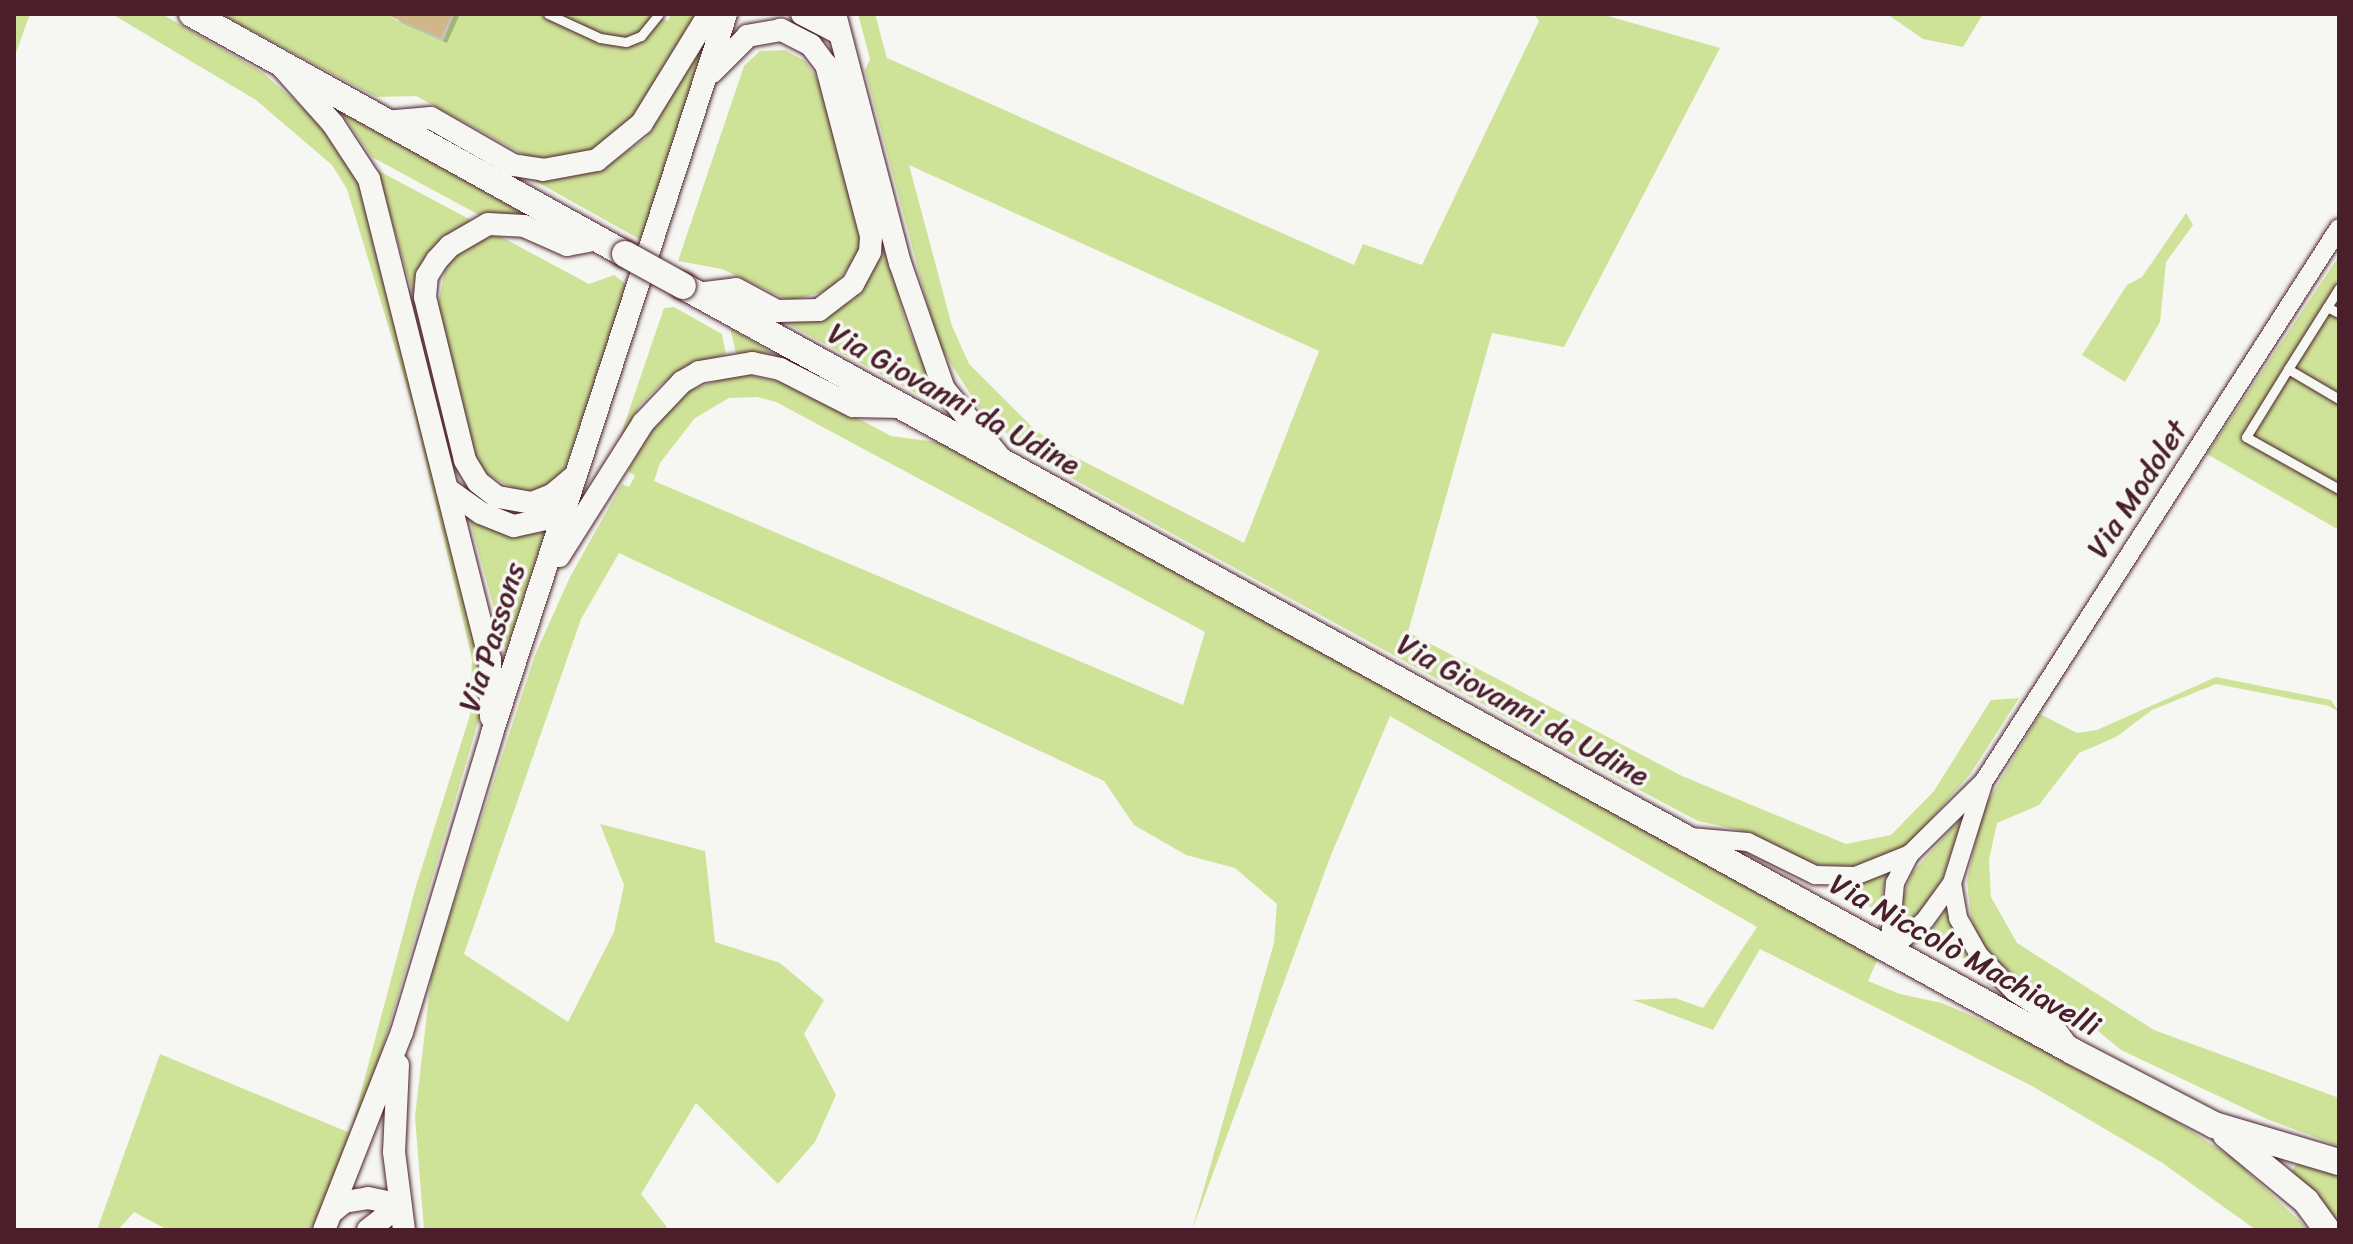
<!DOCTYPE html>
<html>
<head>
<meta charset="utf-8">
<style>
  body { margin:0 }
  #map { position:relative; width:2353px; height:1244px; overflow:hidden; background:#f6f6f2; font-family:Sriracha,sans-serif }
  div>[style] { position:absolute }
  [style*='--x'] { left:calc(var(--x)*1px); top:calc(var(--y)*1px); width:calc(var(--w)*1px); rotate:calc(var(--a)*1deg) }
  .green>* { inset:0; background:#cfe398 }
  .shadow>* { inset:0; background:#0003 }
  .building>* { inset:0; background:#d0b787 }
  .roads { filter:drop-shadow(0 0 2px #4a1f2b) drop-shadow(0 0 2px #4a1f2b) }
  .service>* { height:9px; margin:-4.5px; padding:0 4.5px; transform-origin:4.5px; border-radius:4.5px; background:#f6f6f2 }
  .minor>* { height:18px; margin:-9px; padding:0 9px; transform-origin:9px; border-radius:9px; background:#f6f6f2 }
  .tertiary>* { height:22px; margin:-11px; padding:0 11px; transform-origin:11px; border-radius:11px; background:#f6f6f2 }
  .secondary>* { height:26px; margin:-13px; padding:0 13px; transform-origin:13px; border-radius:13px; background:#f6f6f2 }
  .bridges { filter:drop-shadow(0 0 2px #4a1f2b) drop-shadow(0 0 2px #4a1f2b) }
  .secondary-bridge>* { height:26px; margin:-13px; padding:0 13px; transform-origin:13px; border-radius:13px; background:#f6f6f2 }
  span { translate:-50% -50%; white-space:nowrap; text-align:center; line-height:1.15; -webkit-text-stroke:7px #f6f6f2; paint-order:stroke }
  .street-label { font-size:30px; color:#4a1f2b }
  .frame { position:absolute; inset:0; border:16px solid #4a1f2b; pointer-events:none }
</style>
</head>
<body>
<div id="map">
  <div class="green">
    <div style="clip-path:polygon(14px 14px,30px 14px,14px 58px)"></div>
    <div style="clip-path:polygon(112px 14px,162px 14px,262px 72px,320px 123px,360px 182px,482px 660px,481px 712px,366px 1104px,315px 1230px,168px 1230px,134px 1212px,118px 1230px,97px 1230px,160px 1054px,350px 1133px,416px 886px,470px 715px,472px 659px,413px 408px,347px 189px,332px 165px,256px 100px)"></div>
    <div style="clip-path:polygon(221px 14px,384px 14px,443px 41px,454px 14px,650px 14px,668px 21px,671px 14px,696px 14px,647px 100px,613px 141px,573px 157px,530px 158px,416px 96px,376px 97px)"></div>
    <div style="clip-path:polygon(evenodd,858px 14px,875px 14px,887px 58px,1354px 265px,1363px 244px,1422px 265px,1539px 21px,1534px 14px,1601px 14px,1720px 48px,1564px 347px,1492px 333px,1408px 632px,1682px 776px,1846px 844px,1891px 835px,1934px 791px,1991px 700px,2019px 698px,1971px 773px,1910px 843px,1887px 859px,1860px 867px,1808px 864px,1739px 830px,1698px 821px,1615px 777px,1042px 462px,984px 415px,938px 344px,865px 70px,870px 59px,858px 14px,909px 165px,1319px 351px,1244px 543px,1071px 455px,1035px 430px,969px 364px,952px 326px,909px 165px)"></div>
    <div style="clip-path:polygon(1887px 14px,1983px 14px,1963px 47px,1923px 39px)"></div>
    <div style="clip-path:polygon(712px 29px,641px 240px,530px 178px,608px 165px,646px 138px)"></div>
    <div style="clip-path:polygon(785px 50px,805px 61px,820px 83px,860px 226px,861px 252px,830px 290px,790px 301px,722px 269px,678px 261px,744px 66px,760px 51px)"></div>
    <div style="clip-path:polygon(341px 112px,515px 207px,520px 213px,481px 216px,372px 157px)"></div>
    <div style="clip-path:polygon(377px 170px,471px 220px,433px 251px,417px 292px,412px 291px)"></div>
    <div style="clip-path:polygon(2186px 213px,2193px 225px,2166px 262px,2160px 322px,2125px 382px,2082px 355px,2127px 285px,2142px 277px)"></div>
    <div style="clip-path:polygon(492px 232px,589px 284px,614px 275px,627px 285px,567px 464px,557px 480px,538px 490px,516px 490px,483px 472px,474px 454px,438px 305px,446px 264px,460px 248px)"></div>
    <div style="clip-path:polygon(886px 248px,906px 323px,934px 389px,925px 398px,786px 323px,822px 317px,854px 299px)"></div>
    <div style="clip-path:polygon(2339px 256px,2339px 530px,2207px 454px)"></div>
    <div style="clip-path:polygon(674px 307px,722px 334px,726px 354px,685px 368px,659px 386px,639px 406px,616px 449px,664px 308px)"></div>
    <div style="clip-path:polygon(730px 328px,774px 354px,736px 353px)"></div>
    <div style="clip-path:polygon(evenodd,741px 373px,799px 387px,891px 436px,944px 443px,1879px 956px,1868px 981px,1900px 994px,1942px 1003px,2055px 1052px,2165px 1114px,2234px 1159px,2309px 1230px,2256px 1230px,2161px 1162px,2032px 1086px,1760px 949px,1713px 1030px,1633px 1000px,1675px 998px,1703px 1008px,1757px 927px,1390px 716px,1331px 855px,1192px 1230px,1274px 943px,1277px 904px,1235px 868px,1186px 855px,1134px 825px,1104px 781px,619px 553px,581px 619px,464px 954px,568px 1022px,614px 932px,624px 885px,600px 824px,705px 851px,715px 942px,780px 963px,824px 1000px,804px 1034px,836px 1095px,815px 1142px,778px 1184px,696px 1103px,641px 1194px,669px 1230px,424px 1230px,415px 1117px,432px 970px,535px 655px,570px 577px,622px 484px,629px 487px,635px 476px,628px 471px,651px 428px,687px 391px,741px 373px,757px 397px,776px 402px,1205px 632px,1183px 705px,654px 481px,660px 463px,695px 418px,729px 398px,757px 397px)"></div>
    <div style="clip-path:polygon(469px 517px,517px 534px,545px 532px,506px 652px)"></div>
    <div style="clip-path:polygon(2216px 677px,2331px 700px,2339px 712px,2329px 706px,2216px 684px,2152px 710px,2116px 737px,2079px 753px,2039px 805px,1997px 823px,1989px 860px,1991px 897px,2017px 943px,2154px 1030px,2339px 1098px,2339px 1146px,2269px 1120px,2121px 1050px,2081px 1017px,2000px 965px,1978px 939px,1971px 917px,1967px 881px,1982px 811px,2040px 714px,2077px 733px,2097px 730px)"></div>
    <div style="clip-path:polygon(1963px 816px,1939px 890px,1920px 917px,1904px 919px,1900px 904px,1912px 873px)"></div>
    <div style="clip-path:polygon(1887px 872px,1879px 912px,1833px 886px,1834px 881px)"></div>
    <div style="clip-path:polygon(1950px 905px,1977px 959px,1973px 963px,1925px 936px)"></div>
    <div style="clip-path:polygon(2299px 1160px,2339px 1170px,2339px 1230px,2288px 1177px)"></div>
  </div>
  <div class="shadow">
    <div style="clip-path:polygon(395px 14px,460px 14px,447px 43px,400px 22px)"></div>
  </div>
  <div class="building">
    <div style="clip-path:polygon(385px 14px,452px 14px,441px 38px)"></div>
  </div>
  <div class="roads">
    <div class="service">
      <div style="--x:548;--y:14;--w:57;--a:24.8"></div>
      <div style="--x:600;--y:38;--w:26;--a:9"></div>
      <div style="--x:626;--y:42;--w:16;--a:-22"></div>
      <div style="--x:641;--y:36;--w:28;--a:-51"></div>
      <div style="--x:2339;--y:288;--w:22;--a:122"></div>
      <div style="--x:2327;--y:307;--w:13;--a:27"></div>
      <div style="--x:2288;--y:369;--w:73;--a:-57.8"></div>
      <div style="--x:2339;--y:399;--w:59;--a:-149.5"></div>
      <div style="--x:2288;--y:369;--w:80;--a:121.7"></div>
      <div style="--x:2246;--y:437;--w:107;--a:29.2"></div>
    </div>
    <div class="minor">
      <div style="--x:1690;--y:837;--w:58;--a:4.9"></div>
      <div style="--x:1748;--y:842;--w:75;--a:26.2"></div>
      <div style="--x:1815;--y:875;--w:40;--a:1.4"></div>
      <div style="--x:1855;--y:876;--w:59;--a:-21.8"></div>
      <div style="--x:1910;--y:854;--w:104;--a:-44.6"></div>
      <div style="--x:1984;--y:781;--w:657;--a:-57.3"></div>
      <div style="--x:1952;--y:883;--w:36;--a:80"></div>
      <div style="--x:1958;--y:918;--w:43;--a:60.4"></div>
      <div style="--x:1979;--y:955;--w:51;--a:46.6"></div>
      <div style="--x:2014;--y:992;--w:37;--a:33"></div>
      <div style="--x:2045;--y:1012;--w:43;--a:54.5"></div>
      <div style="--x:1889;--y:951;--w:48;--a:-40.7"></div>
      <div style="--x:1925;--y:920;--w:46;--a:-53.9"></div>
      <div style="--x:1952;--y:883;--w:104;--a:-72.6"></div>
      <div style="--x:1889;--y:951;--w:68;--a:-85"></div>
      <div style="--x:1895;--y:883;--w:33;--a:-63"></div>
    </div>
    <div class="tertiary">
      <div style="--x:802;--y:14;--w:42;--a:27.2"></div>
      <div style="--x:835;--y:14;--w:257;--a:75.4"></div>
      <div style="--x:900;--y:263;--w:133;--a:70.8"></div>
      <div style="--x:944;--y:389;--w:90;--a:50.8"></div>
      <div style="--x:283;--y:68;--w:75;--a:48.2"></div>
      <div style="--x:333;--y:124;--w:66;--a:56.8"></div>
      <div style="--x:369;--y:179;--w:495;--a:75.9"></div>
      <div style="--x:490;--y:659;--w:58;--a:89"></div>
      <div style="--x:385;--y:122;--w:46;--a:-5"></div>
      <div style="--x:431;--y:118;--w:95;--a:29.8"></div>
      <div style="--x:513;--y:165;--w:30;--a:9"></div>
      <div style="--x:543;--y:170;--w:55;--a:-10.5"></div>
      <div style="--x:597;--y:160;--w:58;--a:-39.4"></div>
      <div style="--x:642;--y:123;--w:128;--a:-58.4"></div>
      <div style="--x:697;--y:294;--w:39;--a:-7"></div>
      <div style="--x:736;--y:289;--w:47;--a:28.2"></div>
      <div style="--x:777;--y:311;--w:42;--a:-1.4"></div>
      <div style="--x:819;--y:310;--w:43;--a:-37.4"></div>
      <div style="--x:853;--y:284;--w:36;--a:-62"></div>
      <div style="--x:870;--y:252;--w:16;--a:-86"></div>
      <div style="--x:871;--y:236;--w:177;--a:-104.7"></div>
      <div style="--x:826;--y:65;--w:25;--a:-127"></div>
      <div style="--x:811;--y:45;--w:34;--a:-153"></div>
      <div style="--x:781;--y:30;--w:34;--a:170"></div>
      <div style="--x:748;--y:36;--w:51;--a:135"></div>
      <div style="--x:576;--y:475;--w:31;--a:140"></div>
      <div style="--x:552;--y:495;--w:22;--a:158"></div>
      <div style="--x:532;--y:503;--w:36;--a:-170"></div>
      <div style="--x:497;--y:497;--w:24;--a:-142"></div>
      <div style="--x:478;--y:482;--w:26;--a:-121"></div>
      <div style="--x:465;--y:460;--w:168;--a:-103.8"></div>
      <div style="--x:425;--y:297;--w:21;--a:-85"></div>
      <div style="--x:427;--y:276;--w:19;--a:-58"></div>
      <div style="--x:437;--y:260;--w:19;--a:-47"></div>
      <div style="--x:450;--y:246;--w:44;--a:-30.1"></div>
      <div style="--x:488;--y:224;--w:36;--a:3"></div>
      <div style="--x:524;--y:226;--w:47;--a:23.8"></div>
      <div style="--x:567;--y:245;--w:31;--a:-11"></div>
      <div style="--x:447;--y:489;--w:42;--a:35.2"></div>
      <div style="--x:481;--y:513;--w:35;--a:22"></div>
      <div style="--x:514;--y:526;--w:51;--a:-12.4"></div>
      <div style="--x:559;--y:556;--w:157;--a:-57.7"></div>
      <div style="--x:643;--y:423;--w:57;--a:-46.4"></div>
      <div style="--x:682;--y:382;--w:20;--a:-30"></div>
      <div style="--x:699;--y:372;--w:54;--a:-9.6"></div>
      <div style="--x:752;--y:363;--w:29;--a:12"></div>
      <div style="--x:780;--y:369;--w:82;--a:26.9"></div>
      <div style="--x:853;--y:406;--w:48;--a:1.2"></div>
      <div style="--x:398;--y:1065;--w:87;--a:92.6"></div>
      <div style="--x:394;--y:1152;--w:79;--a:82.7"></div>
      <div style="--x:332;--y:1212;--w:16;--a:-40"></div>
      <div style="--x:344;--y:1202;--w:24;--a:-9"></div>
      <div style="--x:368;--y:1198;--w:33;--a:12"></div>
      <div style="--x:324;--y:1230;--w:213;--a:-68.5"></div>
      <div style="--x:402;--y:1032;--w:312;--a:-73.2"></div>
      <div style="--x:492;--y:733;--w:756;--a:-71.97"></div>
      <div style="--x:368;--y:1230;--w:41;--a:-38"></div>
    </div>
    <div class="secondary">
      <div style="--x:192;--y:14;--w:495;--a:29"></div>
      <div style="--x:683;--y:286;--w:1586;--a:28.84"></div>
      <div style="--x:2072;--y:1051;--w:160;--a:27.5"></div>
      <div style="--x:2214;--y:1125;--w:130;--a:16.5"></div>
      <div style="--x:2226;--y:1135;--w:104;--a:39.5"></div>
      <div style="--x:2306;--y:1201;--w:36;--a:54"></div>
    </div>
  </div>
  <div class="bridges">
    <div class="secondary-bridge">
      <div style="--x:625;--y:254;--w:66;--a:28.9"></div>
    </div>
  </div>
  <div class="street-label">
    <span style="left:954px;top:399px;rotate:29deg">Via Giovanni da Udine</span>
    <span style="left:2137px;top:489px;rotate:-57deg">Via Modolet</span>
    <span style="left:492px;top:637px;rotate:-72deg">Via Passons</span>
    <span style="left:1523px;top:710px;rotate:29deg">Via Giovanni da Udine</span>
    <span style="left:1965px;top:955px;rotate:29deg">Via Niccolò Machiavelli</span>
  </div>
  <div class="frame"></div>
</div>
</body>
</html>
